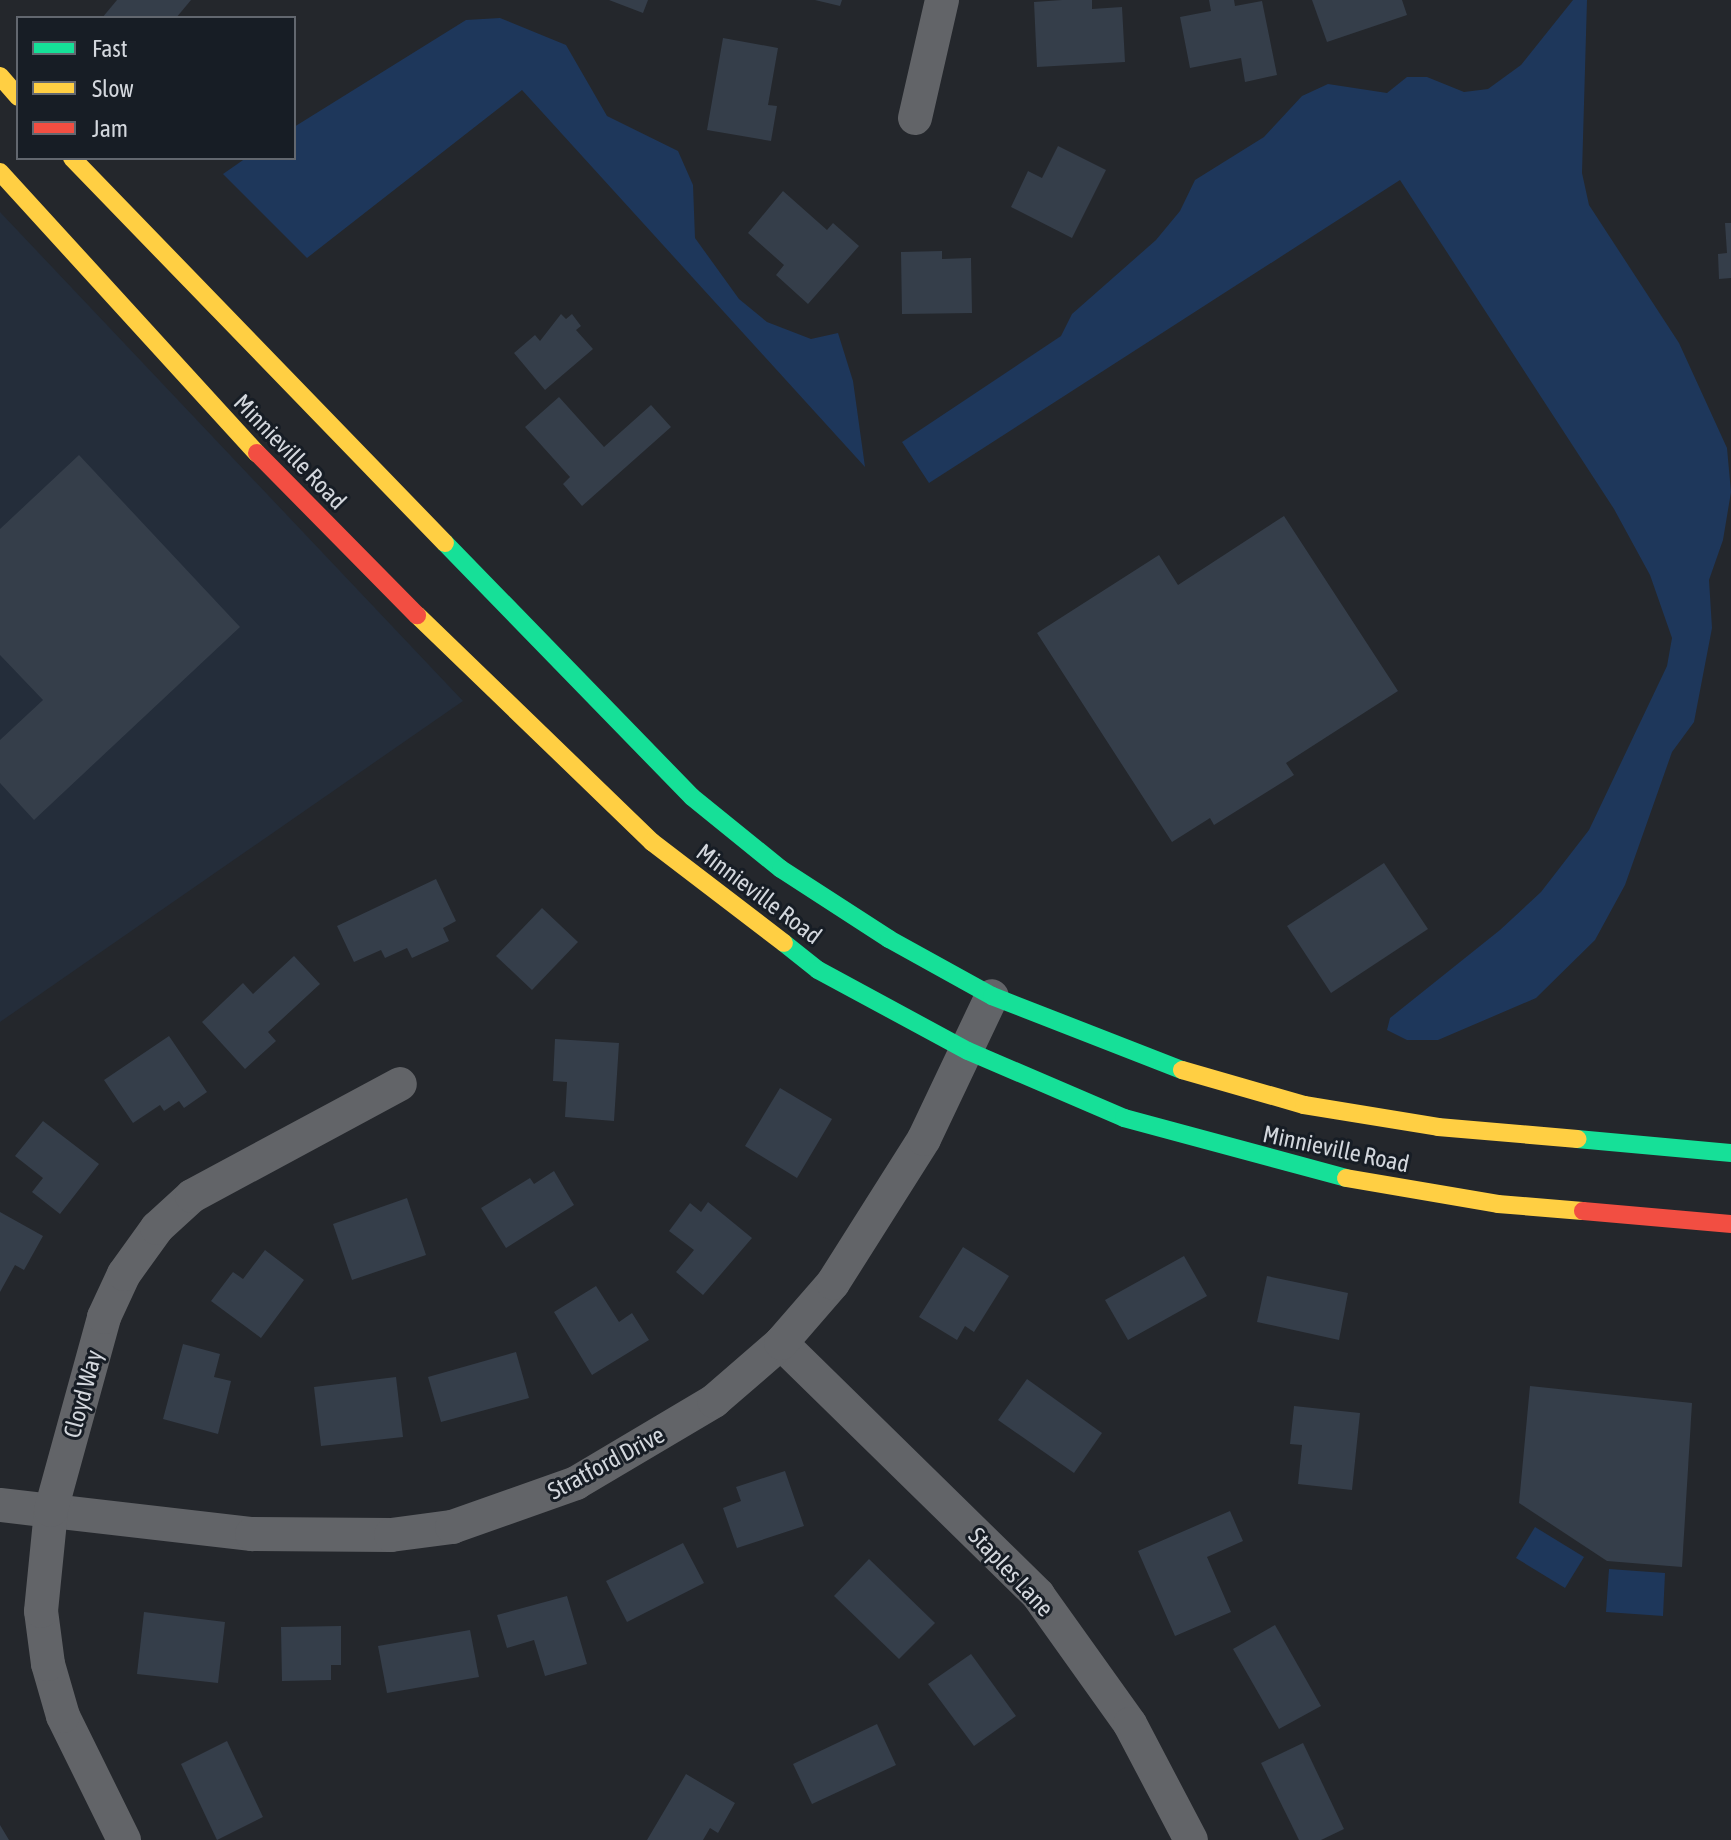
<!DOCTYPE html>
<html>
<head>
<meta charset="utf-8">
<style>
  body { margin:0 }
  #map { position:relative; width:1731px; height:1840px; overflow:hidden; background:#24272c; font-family:"Asap Condensed",sans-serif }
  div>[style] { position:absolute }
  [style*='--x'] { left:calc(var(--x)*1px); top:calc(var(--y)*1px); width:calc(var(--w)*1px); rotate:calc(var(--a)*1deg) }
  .built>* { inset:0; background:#242d3a }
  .green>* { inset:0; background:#1e375b }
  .building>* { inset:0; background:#353e4a }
  .street>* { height:34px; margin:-17px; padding:0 17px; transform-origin:17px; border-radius:17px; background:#626468 }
  .fast>* { height:18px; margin:-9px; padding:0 9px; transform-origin:9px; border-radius:9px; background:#16e098 }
  .slow>* { height:18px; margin:-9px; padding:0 9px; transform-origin:9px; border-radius:9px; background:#ffcf43 }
  .jam>* { height:18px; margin:-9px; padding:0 9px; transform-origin:9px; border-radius:9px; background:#f24e42 }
  span { translate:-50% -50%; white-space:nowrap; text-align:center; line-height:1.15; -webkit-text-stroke:6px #171d25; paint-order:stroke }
  .street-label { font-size:24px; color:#d3d7dd }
  .legend { position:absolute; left:16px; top:16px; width:280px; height:144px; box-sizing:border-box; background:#171d25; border:2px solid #62676f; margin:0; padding:10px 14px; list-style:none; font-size:24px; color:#d3d7dd }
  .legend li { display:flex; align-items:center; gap:16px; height:40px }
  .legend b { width:40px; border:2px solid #62676f }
</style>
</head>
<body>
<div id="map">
  <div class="built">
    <div style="clip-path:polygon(0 212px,463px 701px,0 1022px)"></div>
  </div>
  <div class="green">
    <div style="clip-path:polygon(1573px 0,1587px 0,1582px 173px,1589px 205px,1679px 343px,1727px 448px,1731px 492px,1723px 540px,1709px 580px,1712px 628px,1694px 722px,1672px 752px,1625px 885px,1595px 940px,1536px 998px,1438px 1040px,1407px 1040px,1387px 1030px,1390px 1018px,1500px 930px,1541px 892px,1589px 830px,1667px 666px,1672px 638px,1650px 575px,1614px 509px,1400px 180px,929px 483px,902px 442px,1061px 336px,1072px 314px,1156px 240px,1180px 211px,1195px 180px,1264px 137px,1302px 96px,1328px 84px,1387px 93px,1407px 77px,1427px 77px,1464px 92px,1488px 89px,1521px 65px)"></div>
    <div style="clip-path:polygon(500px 18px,566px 45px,607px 116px,678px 151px,693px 185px,695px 238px,739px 299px,767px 322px,811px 339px,838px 333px,853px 381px,865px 467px,522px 90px,307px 258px,223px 174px,246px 158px,294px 158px,294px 127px,466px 20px)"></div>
    <div style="clip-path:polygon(1535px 1527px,1584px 1557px,1565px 1588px,1516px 1558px)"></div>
    <div style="clip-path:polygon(1609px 1569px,1665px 1573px,1663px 1616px,1606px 1612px)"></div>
  </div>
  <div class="building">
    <div style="clip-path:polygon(117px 0,191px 0,176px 18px,102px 18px)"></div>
    <div style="clip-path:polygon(609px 0,648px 0,643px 13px)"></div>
    <div style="clip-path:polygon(815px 0,842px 0,840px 6px)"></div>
    <div style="clip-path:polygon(1062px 0,1092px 0,1092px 9px,1122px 7px,1125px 62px,1037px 67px,1034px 2px)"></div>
    <div style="clip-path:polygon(1209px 0,1234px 0,1235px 6px,1262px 1px,1277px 75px,1245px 82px,1241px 58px,1190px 68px,1180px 17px,1211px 11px)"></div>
    <div style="clip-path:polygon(1312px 0,1402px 0,1407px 15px,1327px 42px)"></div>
    <div style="clip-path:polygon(723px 38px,778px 48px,768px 105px,777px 106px,771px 141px,707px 130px)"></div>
    <div style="clip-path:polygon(1058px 146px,1106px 170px,1072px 238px,1011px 207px,1028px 171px,1042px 178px)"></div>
    <div style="clip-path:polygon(783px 191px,827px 230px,833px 223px,859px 246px,808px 304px,776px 275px,784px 265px,748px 233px)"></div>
    <div style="clip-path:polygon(1725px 223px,1731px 223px,1731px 278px,1719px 279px,1718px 254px,1727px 253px)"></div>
    <div style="clip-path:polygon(942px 251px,942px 259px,971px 258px,972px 313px,902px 314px,901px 252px)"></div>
    <div style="clip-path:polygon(561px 314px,566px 319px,572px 314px,581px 326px,576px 330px,593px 349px,545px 390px,514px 353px,535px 335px,540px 341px)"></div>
    <div style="clip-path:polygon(559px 397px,604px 447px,651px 405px,671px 427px,582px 506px,563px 484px,570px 477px,525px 427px)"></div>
    <div style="clip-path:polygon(79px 455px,240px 627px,34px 820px,0 783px,0 740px,43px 700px,0 655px,0 529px)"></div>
    <div style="clip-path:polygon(1284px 516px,1398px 691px,1286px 763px,1294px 775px,1214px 825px,1210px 818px,1172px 842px,1037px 633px,1159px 555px,1178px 585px)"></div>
    <div style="clip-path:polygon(1384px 863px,1428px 929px,1331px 993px,1287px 926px)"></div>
    <div style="clip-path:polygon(436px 879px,456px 921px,443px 928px,449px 941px,412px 958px,407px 948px,385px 958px,381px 950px,354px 962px,337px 926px)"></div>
    <div style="clip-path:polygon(542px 908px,578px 942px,532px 990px,496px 956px)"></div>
    <div style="clip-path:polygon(294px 956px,320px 984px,268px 1032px,276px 1041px,245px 1069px,202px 1022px,243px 983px,253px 994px)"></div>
    <div style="clip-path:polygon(169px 1036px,207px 1092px,184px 1108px,179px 1101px,164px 1111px,160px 1105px,133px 1123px,104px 1080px)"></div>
    <div style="clip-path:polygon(555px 1039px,619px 1043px,614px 1121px,565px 1117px,567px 1082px,553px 1081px)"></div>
    <div style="clip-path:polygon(780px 1088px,832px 1119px,797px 1178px,745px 1146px)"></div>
    <div style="clip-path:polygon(43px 1121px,99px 1164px,60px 1214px,32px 1192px,43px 1178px,15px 1156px)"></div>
    <div style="clip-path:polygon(554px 1171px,574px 1205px,506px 1248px,481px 1208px,530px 1178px,534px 1184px)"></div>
    <div style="clip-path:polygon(407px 1198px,426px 1255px,352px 1280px,333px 1224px)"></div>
    <div style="clip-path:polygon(708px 1202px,752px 1238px,703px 1295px,676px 1272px,694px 1250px,669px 1231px,690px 1203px,701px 1212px)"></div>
    <div style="clip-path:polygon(0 1212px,43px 1236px,24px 1270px,15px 1265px,0 1292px)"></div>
    <div style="clip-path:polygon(963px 1247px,1009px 1276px,974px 1332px,965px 1326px,957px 1340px,919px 1317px)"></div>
    <div style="clip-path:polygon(265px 1250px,304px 1280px,261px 1338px,211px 1301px,233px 1272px,243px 1279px)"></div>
    <div style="clip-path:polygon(1184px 1256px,1207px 1296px,1128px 1340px,1105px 1300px)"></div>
    <div style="clip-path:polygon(1267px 1276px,1348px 1293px,1339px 1340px,1257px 1322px)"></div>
    <div style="clip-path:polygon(596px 1286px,619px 1322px,632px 1313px,649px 1340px,592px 1375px,554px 1312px)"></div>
    <div style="clip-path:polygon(183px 1344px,220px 1354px,214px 1377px,231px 1381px,218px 1434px,163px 1419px)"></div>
    <div style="clip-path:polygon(516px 1352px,529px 1398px,441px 1422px,428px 1377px)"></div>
    <div style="clip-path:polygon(396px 1377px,403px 1437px,321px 1446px,314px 1387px)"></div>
    <div style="clip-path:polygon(1027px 1379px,1102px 1433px,1074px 1473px,998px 1420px)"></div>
    <div style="clip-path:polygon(1530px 1386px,1692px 1403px,1682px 1567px,1607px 1561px,1519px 1503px)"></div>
    <div style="clip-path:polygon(1294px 1406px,1360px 1413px,1352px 1490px,1298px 1484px,1302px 1445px,1290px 1444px)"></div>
    <div style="clip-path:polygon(785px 1471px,804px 1526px,737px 1548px,723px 1508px,741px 1501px,736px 1487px)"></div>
    <div style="clip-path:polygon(1230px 1511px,1243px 1541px,1207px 1557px,1231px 1612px,1175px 1636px,1138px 1551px)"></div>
    <div style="clip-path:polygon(683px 1543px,704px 1583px,627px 1622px,606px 1581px)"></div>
    <div style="clip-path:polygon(869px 1559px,935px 1623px,899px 1659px,834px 1596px)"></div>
    <div style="clip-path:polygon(567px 1596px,587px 1664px,545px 1676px,534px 1640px,507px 1648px,497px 1615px)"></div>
    <div style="clip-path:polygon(144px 1612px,225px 1622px,218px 1683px,137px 1674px)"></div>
    <div style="clip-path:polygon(1275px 1625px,1321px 1706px,1279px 1729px,1233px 1649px)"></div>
    <div style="clip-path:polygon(341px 1626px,341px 1665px,331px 1665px,331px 1680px,282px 1681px,281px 1627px)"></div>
    <div style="clip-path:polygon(470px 1630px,479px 1677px,387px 1693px,378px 1646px)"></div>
    <div style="clip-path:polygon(971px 1654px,1016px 1716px,974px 1746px,928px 1684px)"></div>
    <div style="clip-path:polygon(877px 1724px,896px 1765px,812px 1804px,793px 1764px)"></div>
    <div style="clip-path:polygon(227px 1741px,263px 1817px,217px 1840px,181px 1764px)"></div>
    <div style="clip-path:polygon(1303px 1743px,1344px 1829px,1321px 1840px,1299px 1840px,1261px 1763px)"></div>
    <div style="clip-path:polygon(686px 1774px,735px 1803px,718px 1833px,710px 1828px,703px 1840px,647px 1840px)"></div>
    <div style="clip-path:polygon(0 1825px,9px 1840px,0 1840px)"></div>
  </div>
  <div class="street">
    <div style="--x:915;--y:118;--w:121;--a:-77.1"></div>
    <div style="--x:781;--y:1343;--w:360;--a:44.4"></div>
    <div style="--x:1038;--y:1595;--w:158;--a:54.5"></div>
    <div style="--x:1130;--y:1724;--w:131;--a:62.3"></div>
    <div style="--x:0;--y:1505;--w:254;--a:6.6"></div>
    <div style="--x:252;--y:1534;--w:139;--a:0.4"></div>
    <div style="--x:391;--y:1535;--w:62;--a:-7.5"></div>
    <div style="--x:452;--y:1527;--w:132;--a:-19.5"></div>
    <div style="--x:576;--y:1483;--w:161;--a:-30.7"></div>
    <div style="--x:714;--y:1401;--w:89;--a:-40.9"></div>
    <div style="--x:781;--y:1343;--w:79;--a:-49.1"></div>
    <div style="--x:833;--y:1283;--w:170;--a:-57.7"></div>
    <div style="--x:924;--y:1139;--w:158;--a:-64.6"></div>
    <div style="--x:124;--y:1840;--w:138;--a:-116.2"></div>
    <div style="--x:63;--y:1716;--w:54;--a:-106.1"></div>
    <div style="--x:48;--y:1664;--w:53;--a:-97.5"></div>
    <div style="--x:41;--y:1611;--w:101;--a:-84.3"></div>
    <div style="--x:51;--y:1510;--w:200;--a:-74.6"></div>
    <div style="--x:104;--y:1317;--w:47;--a:-65.1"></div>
    <div style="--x:124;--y:1274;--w:57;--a:-54.3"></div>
    <div style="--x:157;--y:1228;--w:47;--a:-42.4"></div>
    <div style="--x:192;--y:1196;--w:236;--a:-28.3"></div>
  </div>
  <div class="fast">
    <div style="--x:445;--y:543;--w:354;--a:45.8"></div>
    <div style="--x:692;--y:797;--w:114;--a:39"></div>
    <div style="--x:781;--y:869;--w:129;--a:32.9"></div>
    <div style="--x:889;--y:939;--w:118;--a:29"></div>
    <div style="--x:992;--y:996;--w:204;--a:21.3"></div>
    <div style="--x:784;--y:943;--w:43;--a:38.5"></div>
    <div style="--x:818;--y:970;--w:170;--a:28.4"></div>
    <div style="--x:968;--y:1051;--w:170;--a:23.2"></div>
    <div style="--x:1124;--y:1118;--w:230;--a:15.1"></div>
    <div style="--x:1577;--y:1139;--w:155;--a:5.2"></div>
  </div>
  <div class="slow">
    <div style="--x:0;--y:76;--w:28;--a:49"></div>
    <div style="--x:72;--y:158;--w:536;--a:45.91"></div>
    <div style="--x:0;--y:172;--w:381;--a:47.6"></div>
    <div style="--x:417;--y:615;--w:327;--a:44"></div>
    <div style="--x:652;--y:842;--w:166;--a:37.4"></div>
    <div style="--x:1182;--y:1070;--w:127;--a:16"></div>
    <div style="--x:1304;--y:1105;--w:136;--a:9.3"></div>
    <div style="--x:1438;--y:1127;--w:140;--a:4.9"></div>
    <div style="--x:1346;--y:1178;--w:154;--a:9.7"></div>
    <div style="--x:1498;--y:1204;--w:85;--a:4.7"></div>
  </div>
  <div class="jam">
    <div style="--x:257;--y:453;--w:228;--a:45.4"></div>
    <div style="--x:1583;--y:1211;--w:149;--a:5"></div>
  </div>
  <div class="street-label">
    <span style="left:290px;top:452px;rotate:46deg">Minnieville Road</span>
    <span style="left:759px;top:894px;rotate:37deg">Minnieville Road</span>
    <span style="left:1336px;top:1149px;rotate:12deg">Minnieville Road</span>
    <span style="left:83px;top:1394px;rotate:-75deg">Cloyd Way</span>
    <span style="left:606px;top:1463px;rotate:-28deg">Stratford Drive</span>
    <span style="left:1011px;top:1572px;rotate:47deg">Staples Lane</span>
  </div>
  <ul class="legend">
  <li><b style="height:10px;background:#16e098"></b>Fast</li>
  <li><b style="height:10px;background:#ffcf43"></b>Slow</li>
  <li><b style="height:10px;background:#f24e42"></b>Jam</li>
  </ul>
</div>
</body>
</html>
